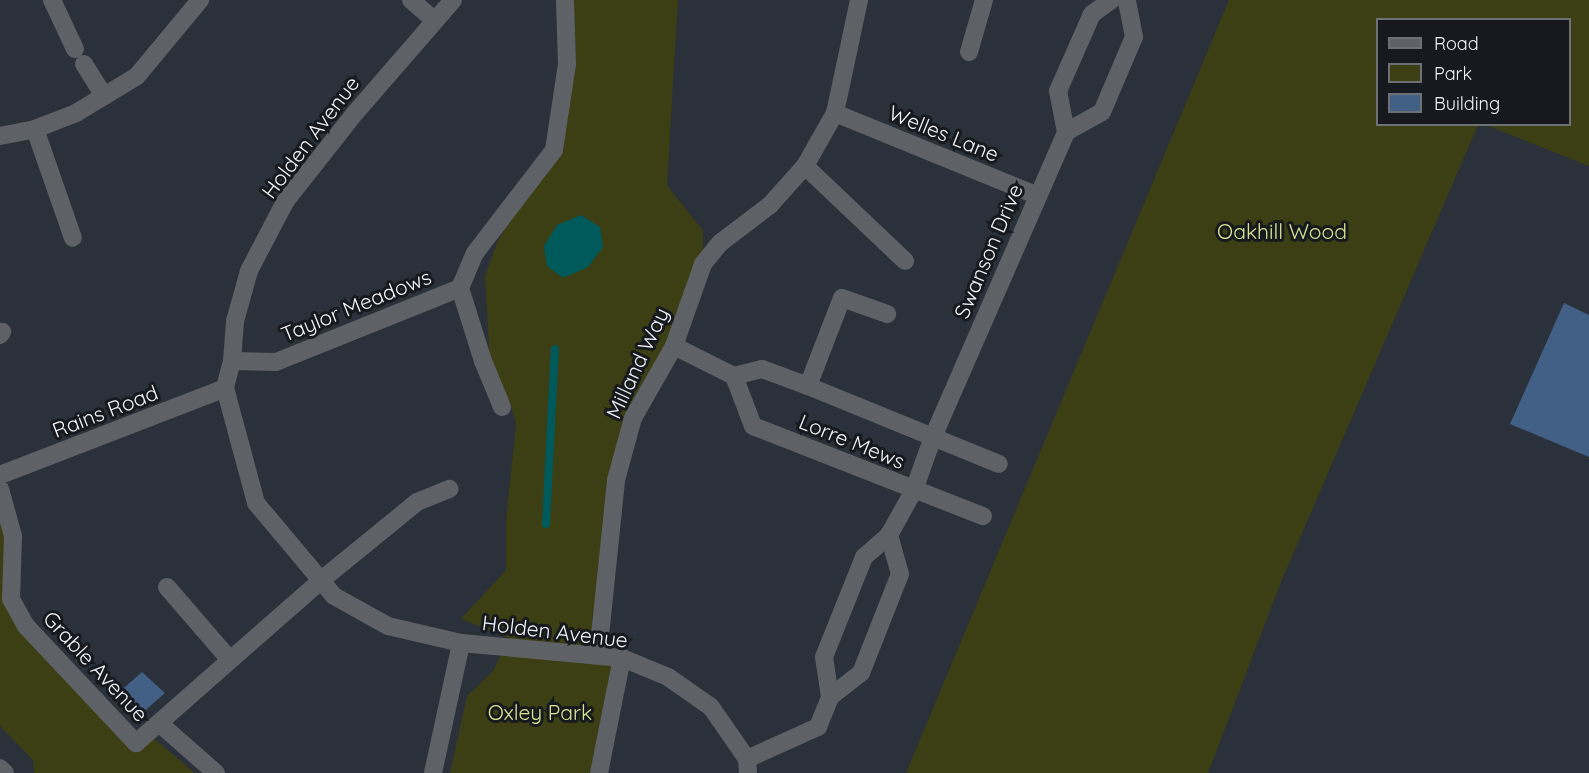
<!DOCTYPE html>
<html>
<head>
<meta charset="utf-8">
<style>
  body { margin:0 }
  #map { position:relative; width:1589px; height:773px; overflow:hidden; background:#2b313a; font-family:Quicksand,sans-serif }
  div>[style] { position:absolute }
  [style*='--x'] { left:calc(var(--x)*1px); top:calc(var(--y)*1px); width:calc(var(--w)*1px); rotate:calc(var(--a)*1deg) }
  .green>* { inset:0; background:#3c3e13 }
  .water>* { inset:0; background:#005a5b }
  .stream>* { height:8px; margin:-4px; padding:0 4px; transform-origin:4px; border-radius:4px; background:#005a5b }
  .building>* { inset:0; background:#425f86 }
  .minor>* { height:18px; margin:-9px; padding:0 9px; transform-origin:9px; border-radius:9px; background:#5e6266 }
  span { translate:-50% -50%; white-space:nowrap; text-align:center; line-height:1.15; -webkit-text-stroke:6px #16191d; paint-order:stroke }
  .street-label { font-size:21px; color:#f0f4fa }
  .park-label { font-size:21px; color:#dae08f }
  .legend { position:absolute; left:1376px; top:18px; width:195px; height:108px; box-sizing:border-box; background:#16191d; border:2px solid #6d7175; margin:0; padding:8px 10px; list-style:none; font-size:18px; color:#f0f4fa }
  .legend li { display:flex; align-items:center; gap:12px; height:30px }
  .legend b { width:30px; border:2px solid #6d7175 }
</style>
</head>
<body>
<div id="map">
  <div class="green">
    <div style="clip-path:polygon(571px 0,678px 0,667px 185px,703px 231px,703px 264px,633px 418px,598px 654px,622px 658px,599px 773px,450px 773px,467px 696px,493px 671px,509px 638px,461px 619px,506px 570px,506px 520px,516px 424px,511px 405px,490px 363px,485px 277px,497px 242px,562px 136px,575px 21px)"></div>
    <div style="clip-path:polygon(1229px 0,1589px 0,1589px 166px,1486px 125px,1570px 124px,1570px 20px,1378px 20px,1378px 124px,1478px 125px,1281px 582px,1208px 773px,906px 773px)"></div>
    <div style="clip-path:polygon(0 489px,11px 599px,127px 730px,151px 736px,195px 773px,34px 773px,33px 760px,0 726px)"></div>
  </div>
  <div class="water">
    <div style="clip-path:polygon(581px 215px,600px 227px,603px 247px,588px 267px,563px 278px,547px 266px,544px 246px,557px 225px)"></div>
  </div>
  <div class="stream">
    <div style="--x:546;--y:524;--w:175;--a:-87.1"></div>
  </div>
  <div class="building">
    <div style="clip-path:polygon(1564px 303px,1589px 315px,1589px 457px,1510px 424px)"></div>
    <div style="clip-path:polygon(142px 672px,165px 693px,140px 715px,128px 700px,132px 697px,124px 688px)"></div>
  </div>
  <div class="minor">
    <div style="--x:52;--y:0;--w:54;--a:64.9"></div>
    <div style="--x:411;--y:0;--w:30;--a:41"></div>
    <div style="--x:453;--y:0;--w:150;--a:130.9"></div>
    <div style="--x:355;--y:113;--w:113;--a:128.2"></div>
    <div style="--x:285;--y:202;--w:78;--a:117.6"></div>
    <div style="--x:249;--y:271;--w:52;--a:105.6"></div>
    <div style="--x:235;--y:321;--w:40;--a:94.3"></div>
    <div style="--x:232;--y:361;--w:28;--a:105"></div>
    <div style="--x:225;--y:388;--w:119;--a:74.9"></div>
    <div style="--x:256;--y:503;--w:121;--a:50"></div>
    <div style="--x:334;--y:596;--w:62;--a:29.1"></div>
    <div style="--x:388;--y:626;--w:75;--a:13.1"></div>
    <div style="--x:461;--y:643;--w:162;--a:5.3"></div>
    <div style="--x:622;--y:658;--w:50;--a:22.4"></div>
    <div style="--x:668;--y:677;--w:52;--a:34.9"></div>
    <div style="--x:711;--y:707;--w:63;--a:55.3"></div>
    <div style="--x:747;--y:759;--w:14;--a:86"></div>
    <div style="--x:969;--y:52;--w:54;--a:-73.9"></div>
    <div style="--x:84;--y:64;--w:38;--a:58"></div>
    <div style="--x:835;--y:113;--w:217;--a:22.2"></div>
    <div style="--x:35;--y:129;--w:115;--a:70.8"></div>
    <div style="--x:1066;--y:132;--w:42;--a:-101"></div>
    <div style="--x:1058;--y:91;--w:84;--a:-66.2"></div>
    <div style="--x:1092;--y:14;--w:24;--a:-36"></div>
    <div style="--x:0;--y:136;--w:36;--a:-11"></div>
    <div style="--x:35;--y:129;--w:44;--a:-21.3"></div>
    <div style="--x:76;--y:113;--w:71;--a:-31.2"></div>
    <div style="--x:137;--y:76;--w:99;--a:-50.3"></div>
    <div style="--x:805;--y:166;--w:138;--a:43.5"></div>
    <div style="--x:0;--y:335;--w:4;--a:-56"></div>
    <div style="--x:674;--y:346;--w:67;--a:26.6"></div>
    <div style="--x:734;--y:376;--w:29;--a:-14"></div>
    <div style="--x:762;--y:369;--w:49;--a:20.3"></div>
    <div style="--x:808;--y:386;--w:206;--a:22.2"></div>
    <div style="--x:232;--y:361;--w:44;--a:1.3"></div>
    <div style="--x:276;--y:362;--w:198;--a:-21.9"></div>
    <div style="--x:734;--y:376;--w:53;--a:69.2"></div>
    <div style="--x:753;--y:426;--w:247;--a:21.4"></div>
    <div style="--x:808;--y:386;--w:94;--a:-68.9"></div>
    <div style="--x:842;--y:298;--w:48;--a:19.6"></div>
    <div style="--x:502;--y:407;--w:50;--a:-112.4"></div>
    <div style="--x:483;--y:361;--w:77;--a:-107.5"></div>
    <div style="--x:460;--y:288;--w:38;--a:-67"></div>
    <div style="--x:475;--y:253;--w:130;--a:-52.5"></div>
    <div style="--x:554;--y:150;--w:87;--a:-81.4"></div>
    <div style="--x:567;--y:64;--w:64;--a:-91.8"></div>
    <div style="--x:0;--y:475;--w:241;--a:-21.1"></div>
    <div style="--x:0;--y:489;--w:49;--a:74.5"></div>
    <div style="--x:13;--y:536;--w:63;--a:91.8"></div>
    <div style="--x:11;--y:599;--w:31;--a:61"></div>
    <div style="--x:26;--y:626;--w:161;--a:46.8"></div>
    <div style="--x:136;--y:743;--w:244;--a:-41.3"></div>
    <div style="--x:319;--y:582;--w:127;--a:-39.2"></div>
    <div style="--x:417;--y:502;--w:35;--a:-22"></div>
    <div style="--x:167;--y:587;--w:96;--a:49.2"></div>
    <div style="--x:598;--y:655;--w:176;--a:-84.1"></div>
    <div style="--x:616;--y:480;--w:64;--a:-74.7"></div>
    <div style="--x:633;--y:418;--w:83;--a:-60.3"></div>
    <div style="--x:674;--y:346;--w:87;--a:-70.5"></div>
    <div style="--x:703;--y:264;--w:27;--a:-51"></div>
    <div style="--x:720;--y:243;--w:63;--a:-37.2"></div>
    <div style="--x:770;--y:205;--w:52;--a:-48.1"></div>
    <div style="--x:805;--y:166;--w:61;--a:-60.5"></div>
    <div style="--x:835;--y:113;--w:116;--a:-78"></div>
    <div style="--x:830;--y:697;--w:40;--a:-98.5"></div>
    <div style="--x:824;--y:657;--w:108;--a:-68.2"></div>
    <div style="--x:864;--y:557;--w:33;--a:-41"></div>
    <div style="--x:159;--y:723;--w:76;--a:41.3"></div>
    <div style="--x:747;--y:759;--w:78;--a:-24.3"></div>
    <div style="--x:818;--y:727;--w:32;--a:-68"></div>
    <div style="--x:830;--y:697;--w:39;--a:-38"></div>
    <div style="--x:861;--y:673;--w:106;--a:-68.5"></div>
    <div style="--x:900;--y:574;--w:41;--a:-105.8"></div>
    <div style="--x:889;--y:535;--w:51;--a:-60.9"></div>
    <div style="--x:914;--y:490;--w:56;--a:-70.3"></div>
    <div style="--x:933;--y:437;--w:333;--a:-66.4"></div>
    <div style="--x:1066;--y:132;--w:41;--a:-29.1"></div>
    <div style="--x:1102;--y:112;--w:82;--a:-66.9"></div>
    <div style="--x:1134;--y:37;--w:38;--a:-101"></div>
    <div style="--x:0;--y:768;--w:7;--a:45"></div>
    <div style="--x:433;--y:773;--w:133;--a:-77.8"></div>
    <div style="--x:599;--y:773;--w:117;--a:-78.7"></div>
  </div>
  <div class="street-label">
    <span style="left:944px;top:133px;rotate:22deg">Welles Lane</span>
    <span style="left:310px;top:137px;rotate:-53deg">Holden Avenue</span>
    <span style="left:988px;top:251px;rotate:-67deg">Swanson Drive</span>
    <span style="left:356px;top:305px;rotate:-22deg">Taylor Meadows</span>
    <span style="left:637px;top:363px;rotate:-65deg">Milland Way</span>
    <span style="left:105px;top:411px;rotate:-21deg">Rains Road</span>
    <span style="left:852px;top:441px;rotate:22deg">Lorre Mews</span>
    <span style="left:555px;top:631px;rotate:7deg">Holden Avenue</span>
    <span style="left:96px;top:666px;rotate:47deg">Grable Avenue</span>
  </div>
  <div class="park-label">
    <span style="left:1282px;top:231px">Oakhill Wood</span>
    <span style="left:540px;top:712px">Oxley Park</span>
  </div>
  <ul class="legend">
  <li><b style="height:8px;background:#5e6266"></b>Road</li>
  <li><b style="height:16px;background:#3c3e13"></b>Park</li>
  <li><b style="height:16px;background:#425f86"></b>Building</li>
  </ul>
</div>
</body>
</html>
